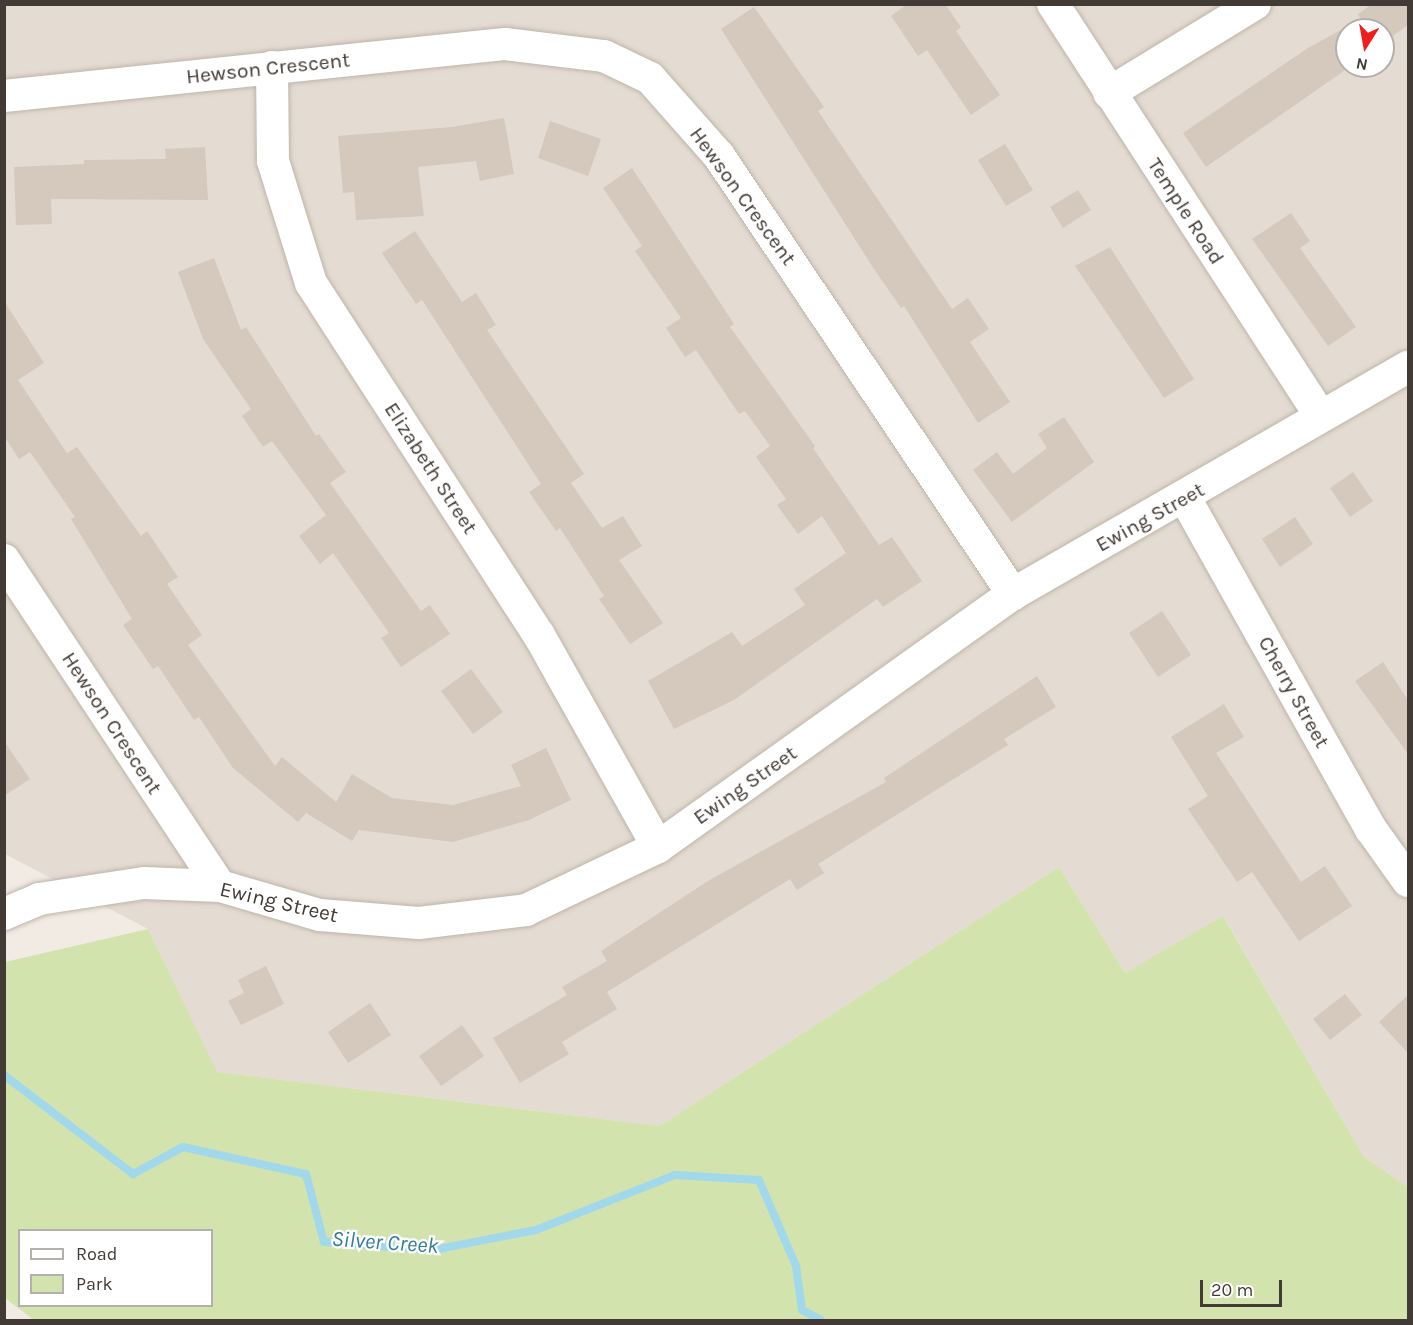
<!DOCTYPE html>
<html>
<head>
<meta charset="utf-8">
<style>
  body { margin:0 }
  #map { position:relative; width:1413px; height:1325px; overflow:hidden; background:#f1ebe3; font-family:Karla,sans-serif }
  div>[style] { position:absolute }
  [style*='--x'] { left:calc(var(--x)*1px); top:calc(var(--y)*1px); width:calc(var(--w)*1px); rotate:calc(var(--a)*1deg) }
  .residential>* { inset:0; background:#e4dcd2 }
  .green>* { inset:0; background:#d3e3ad }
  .stream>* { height:8px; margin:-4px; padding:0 4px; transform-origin:4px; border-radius:4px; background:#a1d8eb }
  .building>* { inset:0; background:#d5c8bc }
  .roads { filter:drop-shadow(0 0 2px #beb4aa) drop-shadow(0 0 2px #beb4aa) }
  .minor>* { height:32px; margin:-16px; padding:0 16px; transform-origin:16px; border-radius:16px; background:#fff }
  span { translate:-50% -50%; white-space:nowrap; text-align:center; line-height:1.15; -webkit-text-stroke:4.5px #fff; paint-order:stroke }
  .street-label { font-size:21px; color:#423a34 }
  .water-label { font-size:22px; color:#307b98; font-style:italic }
  .frame { position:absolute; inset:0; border:6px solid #423a34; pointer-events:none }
  .legend { position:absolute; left:18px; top:1229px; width:195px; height:78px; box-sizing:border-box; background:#fff; border:2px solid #b3b0ae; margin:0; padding:8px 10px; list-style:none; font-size:18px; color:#423a34 }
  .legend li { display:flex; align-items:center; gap:12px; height:30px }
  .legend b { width:30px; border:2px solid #b3b0ae }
  .north { position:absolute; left:1335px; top:18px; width:60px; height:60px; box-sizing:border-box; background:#fff; border:2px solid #b3b0ae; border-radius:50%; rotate:191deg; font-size:16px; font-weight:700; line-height:24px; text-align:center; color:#423a34 }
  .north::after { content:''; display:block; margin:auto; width:21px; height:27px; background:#ef1e1c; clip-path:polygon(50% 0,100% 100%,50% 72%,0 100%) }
  .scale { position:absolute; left:1200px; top:1280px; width:82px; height:27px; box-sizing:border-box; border:3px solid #423a34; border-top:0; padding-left:8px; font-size:18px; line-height:21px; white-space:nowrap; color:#423a34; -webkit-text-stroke:4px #fff; paint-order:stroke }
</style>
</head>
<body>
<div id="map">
  <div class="residential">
    <div style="clip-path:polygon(evenodd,4px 5px,1408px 5px,1408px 1187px,1364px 1157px,1224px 917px,1125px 973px,1059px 867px,660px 1126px,216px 1072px,148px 929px,5px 854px,4px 5px,1347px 30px,1383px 30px,1383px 66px,1347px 66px,1347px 30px)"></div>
  </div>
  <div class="green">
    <div style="clip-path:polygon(evenodd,1059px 867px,1125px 973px,1223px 916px,1364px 1157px,1408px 1187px,1408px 1320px,34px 1320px,5px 1298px,5px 962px,148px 929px,217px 1072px,660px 1126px,1059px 867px,20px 1230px,212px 1230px,212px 1306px,20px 1306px,20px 1230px)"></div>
  </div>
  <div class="stream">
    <div style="--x:4;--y:1075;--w:163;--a:37.5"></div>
    <div style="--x:133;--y:1174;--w:57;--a:-28.4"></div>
    <div style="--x:183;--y:1147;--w:126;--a:12.4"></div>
    <div style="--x:306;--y:1174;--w:70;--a:75.2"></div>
    <div style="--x:324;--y:1242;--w:109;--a:4.2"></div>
    <div style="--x:433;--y:1250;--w:105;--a:-11"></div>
    <div style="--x:536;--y:1230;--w:149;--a:-21.6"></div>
    <div style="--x:675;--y:1175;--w:84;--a:3.4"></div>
    <div style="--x:759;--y:1180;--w:94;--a:66.7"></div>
    <div style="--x:796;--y:1266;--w:44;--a:82.2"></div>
    <div style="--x:802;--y:1310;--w:21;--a:28"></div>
  </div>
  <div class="building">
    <div style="clip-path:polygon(907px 4px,945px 4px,961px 27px,956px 31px,1000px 95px,971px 115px,927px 50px,918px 56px,891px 16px)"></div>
    <div style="clip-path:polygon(1372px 4px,1408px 4px,1408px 25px,1383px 43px,1383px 30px,1347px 30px,1347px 66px,1351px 66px,1206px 167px,1183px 133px,1308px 48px,1361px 19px,1358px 14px)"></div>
    <div style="clip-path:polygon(754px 7px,824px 107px,818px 111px,952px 309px,968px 298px,989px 329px,970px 342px,1010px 402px,978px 423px,904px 306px,901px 308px,874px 269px,721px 29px)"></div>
    <div style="clip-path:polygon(504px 118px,514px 174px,480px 181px,476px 161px,418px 167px,424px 216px,356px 220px,354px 192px,343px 193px,338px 136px,452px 127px)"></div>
    <div style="clip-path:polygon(550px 121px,601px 139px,588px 176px,538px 158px)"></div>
    <div style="clip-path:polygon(1005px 144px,1033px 190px,1006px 206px,978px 160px)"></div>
    <div style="clip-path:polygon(205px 147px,208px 200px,51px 199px,52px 224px,16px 225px,14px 167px,84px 164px,84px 160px,166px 159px,165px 149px)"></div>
    <div style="clip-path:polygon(632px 168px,734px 324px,730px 327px,815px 446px,813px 448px,879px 545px,892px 537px,922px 581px,883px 607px,877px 599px,734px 700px,674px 729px,648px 681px,732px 632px,742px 646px,805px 605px,794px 589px,846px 553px,822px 516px,798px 534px,777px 505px,786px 499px,756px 457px,770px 446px,745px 411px,739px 414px,696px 350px,685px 357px,666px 328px,681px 318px,635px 251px,642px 246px,603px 188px)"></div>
    <div style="clip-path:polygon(1078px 190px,1091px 210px,1063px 228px,1050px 207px)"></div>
    <div style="clip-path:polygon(1291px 213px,1310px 241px,1300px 248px,1356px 327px,1328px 346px,1252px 239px)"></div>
    <div style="clip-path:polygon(415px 231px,462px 302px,476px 293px,496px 325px,487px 330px,584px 474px,571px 483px,602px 528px,623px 516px,642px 546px,619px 560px,663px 623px,630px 644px,599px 599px,604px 596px,560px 528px,556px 531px,529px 492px,541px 484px,422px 300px,416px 304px,382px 253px)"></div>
    <div style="clip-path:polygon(1110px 247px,1194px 379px,1164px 398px,1075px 266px)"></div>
    <div style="clip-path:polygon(214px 258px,241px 330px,246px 327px,316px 436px,319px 434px,346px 472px,330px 483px,421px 611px,430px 605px,450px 634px,401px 667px,381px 638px,389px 633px,333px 553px,320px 564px,299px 536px,326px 515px,272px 441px,263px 447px,242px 416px,251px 409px,203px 339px,178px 272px)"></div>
    <div style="clip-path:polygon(4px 301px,44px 363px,18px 380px,67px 453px,77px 447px,141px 536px,147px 531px,178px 577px,167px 584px,202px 635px,188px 645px,275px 766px,282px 757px,336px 802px,352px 774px,392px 798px,453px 805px,521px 786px,511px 765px,546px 748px,571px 800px,529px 820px,453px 842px,359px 830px,352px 841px,306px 813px,298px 822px,233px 768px,199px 717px,194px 720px,158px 666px,153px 669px,123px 625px,132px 619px,71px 519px,75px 517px,30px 452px,19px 459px,4px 436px)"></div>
    <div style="clip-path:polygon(1064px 417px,1094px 462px,1012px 522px,973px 470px,997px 452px,1013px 474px,1047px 448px,1038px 434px)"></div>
    <div style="clip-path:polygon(1353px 472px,1373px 501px,1350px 517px,1330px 488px)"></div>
    <div style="clip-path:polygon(1295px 517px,1313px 544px,1280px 567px,1262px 539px)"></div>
    <div style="clip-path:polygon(1162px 611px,1191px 655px,1158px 677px,1129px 633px)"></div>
    <div style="clip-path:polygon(1383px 662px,1408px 700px,1408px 754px,1355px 681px)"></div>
    <div style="clip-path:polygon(471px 669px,503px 712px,473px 734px,441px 691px)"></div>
    <div style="clip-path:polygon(1037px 676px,1056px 707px,1004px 739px,1008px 745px,818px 864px,824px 873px,797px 890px,790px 879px,607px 992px,617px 1009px,562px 1042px,569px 1054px,520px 1083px,493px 1038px,567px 995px,562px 987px,607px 961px,601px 951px,708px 881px,886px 782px,884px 778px)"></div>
    <div style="clip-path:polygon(1224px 704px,1244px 737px,1216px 753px,1301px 882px,1325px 866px,1352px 906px,1299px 941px,1252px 872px,1237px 882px,1188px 809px,1208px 796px,1171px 737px)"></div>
    <div style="clip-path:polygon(4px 741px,30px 779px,4px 796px)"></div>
    <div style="clip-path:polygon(266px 966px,284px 1004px,241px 1025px,228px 1001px,244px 993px,238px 980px)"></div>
    <div style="clip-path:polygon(1345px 994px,1362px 1015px,1330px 1040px,1313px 1019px)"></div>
    <div style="clip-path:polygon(1408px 995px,1408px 1053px,1379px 1022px)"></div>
    <div style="clip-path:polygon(370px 1003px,391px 1035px,348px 1063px,328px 1032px)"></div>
    <div style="clip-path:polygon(462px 1025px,484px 1056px,441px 1086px,419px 1056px)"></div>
  </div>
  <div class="roads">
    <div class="minor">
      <div style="--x:1053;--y:4;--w:491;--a:57"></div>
      <div style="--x:272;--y:67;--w:94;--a:89.4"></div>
      <div style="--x:273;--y:161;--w:128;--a:72.7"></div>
      <div style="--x:311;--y:283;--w:419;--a:57.1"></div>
      <div style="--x:539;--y:635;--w:243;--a:60.7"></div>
      <div style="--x:1109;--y:93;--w:171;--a:-31.4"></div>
      <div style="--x:4;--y:96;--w:504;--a:-5.93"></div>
      <div style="--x:505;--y:44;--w:100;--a:6.9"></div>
      <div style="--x:604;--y:56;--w:51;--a:25.6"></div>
      <div style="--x:650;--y:78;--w:104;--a:48.5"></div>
      <div style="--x:719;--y:156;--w:528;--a:56.13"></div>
      <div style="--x:1185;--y:498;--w:380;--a:60.7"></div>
      <div style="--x:1371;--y:829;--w:64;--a:54.6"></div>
      <div style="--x:4;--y:560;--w:391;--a:56.5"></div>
      <div style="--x:4;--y:914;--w:38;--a:-23"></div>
      <div style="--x:39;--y:899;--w:106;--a:-8.7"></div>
      <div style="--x:144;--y:883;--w:76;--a:2.3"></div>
      <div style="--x:220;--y:886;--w:104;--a:16.2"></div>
      <div style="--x:320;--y:915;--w:99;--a:4.6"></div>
      <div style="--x:419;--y:923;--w:108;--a:-6.9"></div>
      <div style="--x:526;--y:910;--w:146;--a:-25.5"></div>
      <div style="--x:658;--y:847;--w:436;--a:-35.5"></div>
      <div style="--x:1013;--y:594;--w:456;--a:-29.9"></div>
    </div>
  </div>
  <div class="street-label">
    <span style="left:268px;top:68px;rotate:-6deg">Hewson Crescent</span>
    <span style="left:743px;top:196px;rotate:54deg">Hewson Crescent</span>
    <span style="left:1186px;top:211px;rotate:57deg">Temple Road</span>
    <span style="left:431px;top:468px;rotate:57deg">Elizabeth Street</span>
    <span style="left:1150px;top:517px;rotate:-29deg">Ewing Street</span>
    <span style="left:1294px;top:692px;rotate:61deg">Cherry Street</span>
    <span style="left:112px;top:723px;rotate:57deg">Hewson Crescent</span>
    <span style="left:745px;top:785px;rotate:-35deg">Ewing Street</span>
    <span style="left:279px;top:902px;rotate:13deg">Ewing Street</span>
  </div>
  <div class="water-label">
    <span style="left:385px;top:1243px;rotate:4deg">Silver Creek</span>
  </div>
  <div class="frame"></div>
  <ul class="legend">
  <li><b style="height:8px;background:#fff"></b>Road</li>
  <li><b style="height:16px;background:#d3e3ad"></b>Park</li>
  </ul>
  <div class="north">N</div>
  <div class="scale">20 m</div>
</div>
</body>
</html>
